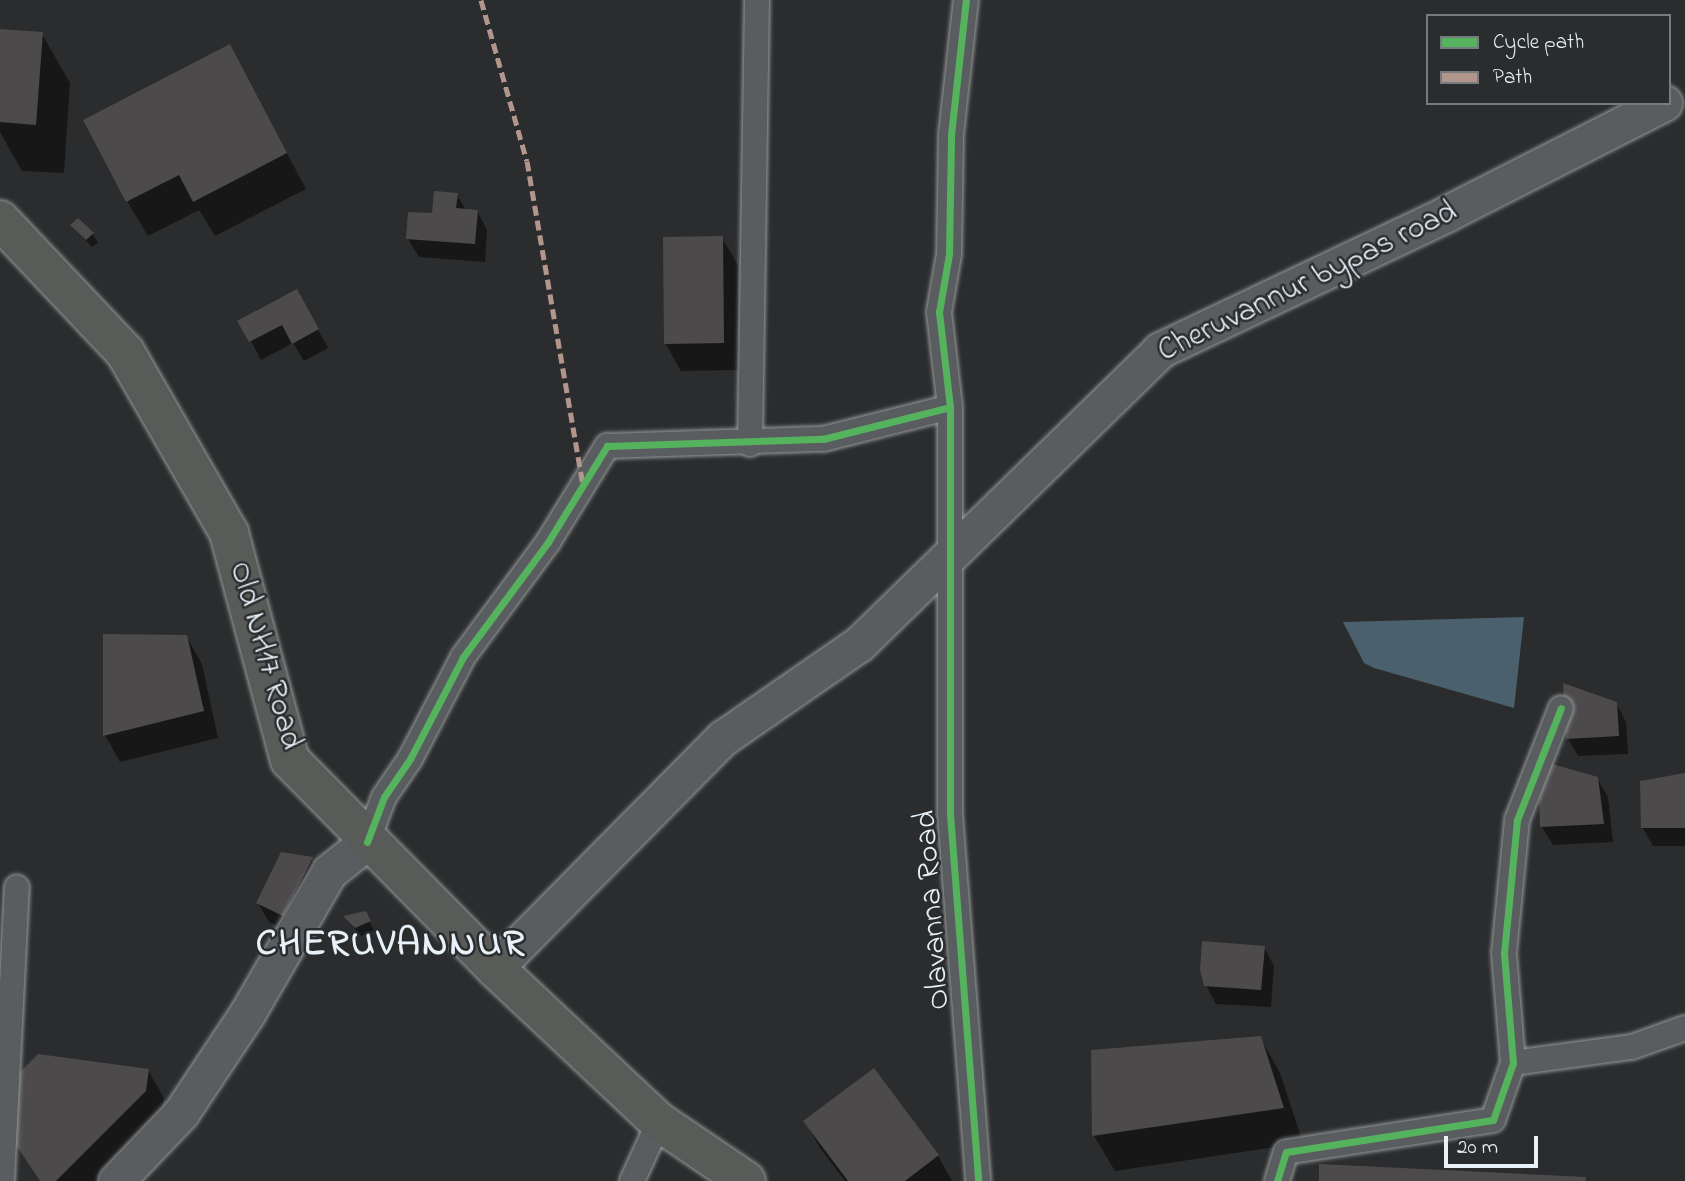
<!DOCTYPE html>
<html>
<head>
<meta charset="utf-8">
<style>
  body { margin:0 }
  #map { position:relative; width:1685px; height:1181px; overflow:hidden; background:#2b2c2d; font-family:"Indie Flower",sans-serif }
  div>[style] { position:absolute }
  [style*='--x'] { left:calc(var(--x)*1px); top:calc(var(--y)*1px); width:calc(var(--w)*1px); rotate:calc(var(--a)*1deg) }
  .water>* { inset:0; background:#4a606c }
  .shadow>* { inset:0; background:#0007 }
  .building>* { inset:0; background:#4d4a4c }
  .roads { filter:drop-shadow(0 0 2px #96989a) drop-shadow(0 0 2px #96989a) }
  .street>* { height:24px; margin:-12px; padding:0 12px; transform-origin:12px; border-radius:12px; background:#5a5d60 }
  .secondary>* { height:35px; margin:-17.5px; padding:0 17.5px; transform-origin:17.5px; border-radius:17.5px; background:#5a5d60 }
  .primary>* { height:38px; margin:-19px; padding:0 19px; transform-origin:19px; border-radius:19px; background:#595b59 }
  .quiet>* { height:5px; margin-top:-2.5px; transform-origin:0; background:repeating-linear-gradient(90deg,#b2968c 0 10px,transparent 0 15px) }
  .cycleway>* { height:7px; margin:-3.5px; padding:0 3.5px; transform-origin:3.5px; border-radius:3.5px; background:#56b35d }
  span { translate:-50% -50%; white-space:nowrap; text-align:center; line-height:1.15; -webkit-text-stroke:5px #2a2d2e; paint-order:stroke }
  .street-label { font-size:32px; color:#e8f1f8 }
  .district-label { font-size:38px; color:#e8f1f8; font-weight:700; letter-spacing:2px }
  .legend { position:absolute; left:1426px; top:14px; width:245px; height:91px; box-sizing:border-box; background:#2a2d2e; border:2px solid #767b7f; margin:0; padding:9px 12px; list-style:none; font-size:21px; color:#e8f1f8 }
  .legend li { display:flex; align-items:center; gap:14px; height:35px }
  .legend b { width:35px; border:2px solid #767b7f }
  .scale { position:absolute; left:1444px; top:1136px; width:94px; height:32px; box-sizing:border-box; border:4px solid #e8f1f8; border-top:0; padding-left:9px; font-size:21px; line-height:24px; white-space:nowrap; color:#e8f1f8; -webkit-text-stroke:5px #2a2d2e; paint-order:stroke }
</style>
</head>
<body>
<div id="map">
  <div class="water">
    <div style="clip-path:polygon(1524px 617px,1514px 708px,1374px 668px,1364px 663px,1343px 622px)"></div>
  </div>
  <div class="shadow">
    <div style="clip-path:polygon(0 31px,42px 34px,70px 83px,64px 173px,22px 171px,0 132px)"></div>
    <div style="clip-path:polygon(249px 82px,306px 189px,215px 236px,199px 210px,148px 236px,127px 201px)"></div>
    <div style="clip-path:polygon(456px 194px,466px 210px,477px 211px,487px 230px,485px 262px,419px 257px,408px 239px)"></div>
    <div style="clip-path:polygon(72px 226px,93px 234px,98px 243px,92px 247px)"></div>
    <div style="clip-path:polygon(722px 238px,738px 265px,738px 370px,681px 371px,665px 343px)"></div>
    <div style="clip-path:polygon(307px 309px,328px 348px,304px 361px,293px 343px,261px 360px,240px 321px)"></div>
    <div style="clip-path:polygon(186px 636px,202px 664px,218px 738px,120px 762px,105px 735px)"></div>
    <div style="clip-path:polygon(1616px 703px,1626px 722px,1628px 754px,1578px 756px,1568px 738px)"></div>
    <div style="clip-path:polygon(1685px 775px,1685px 846px,1653px 846px,1642px 827px)"></div>
    <div style="clip-path:polygon(1597px 778px,1608px 797px,1613px 842px,1553px 845px,1542px 827px)"></div>
    <div style="clip-path:polygon(311px 859px,322px 877px,293px 934px,269px 922px,258px 903px)"></div>
    <div style="clip-path:polygon(365px 913px,374px 930px,361px 936px,345px 917px)"></div>
    <div style="clip-path:polygon(1264px 947px,1274px 966px,1271px 1007px,1216px 1004px,1206px 985px)"></div>
    <div style="clip-path:polygon(1260px 1037px,1280px 1073px,1303px 1143px,1115px 1171px,1094px 1136px)"></div>
    <div style="clip-path:polygon(148px 1070px,164px 1098px,160px 1118px,98px 1181px,40px 1181px,14px 1139px)"></div>
    <div style="clip-path:polygon(873px 1070px,938px 1156px,952px 1181px,845px 1181px,820px 1148px,805px 1121px)"></div>
  </div>
  <div class="building">
    <div style="clip-path:polygon(0 29px,43px 32px,36px 125px,0 122px)"></div>
    <div style="clip-path:polygon(230px 44px,287px 153px,193px 202px,179px 175px,126px 202px,83px 120px)"></div>
    <div style="clip-path:polygon(434px 191px,458px 193px,456px 208px,478px 210px,475px 244px,406px 239px,408px 212px,432px 213px)"></div>
    <div style="clip-path:polygon(78px 218px,94px 233px,86px 240px,70px 225px)"></div>
    <div style="clip-path:polygon(723px 236px,724px 343px,664px 344px,663px 237px)"></div>
    <div style="clip-path:polygon(297px 289px,319px 329px,292px 344px,282px 325px,249px 342px,237px 321px)"></div>
    <div style="clip-path:polygon(103px 634px,187px 635px,204px 711px,103px 736px)"></div>
    <div style="clip-path:polygon(1563px 683px,1617px 702px,1619px 736px,1566px 739px)"></div>
    <div style="clip-path:polygon(1538px 760px,1598px 777px,1604px 824px,1540px 827px)"></div>
    <div style="clip-path:polygon(1685px 773px,1685px 828px,1641px 828px,1640px 781px)"></div>
    <div style="clip-path:polygon(281px 852px,313px 857px,283px 916px,256px 903px)"></div>
    <div style="clip-path:polygon(366px 911px,371px 921px,355px 928px,343px 916px)"></div>
    <div style="clip-path:polygon(1202px 941px,1265px 946px,1261px 990px,1204px 986px,1200px 970px)"></div>
    <div style="clip-path:polygon(1261px 1036px,1284px 1108px,1092px 1136px,1091px 1050px)"></div>
    <div style="clip-path:polygon(38px 1054px,149px 1069px,146px 1091px,56px 1181px,40px 1181px,12px 1139px,15px 1077px)"></div>
    <div style="clip-path:polygon(874px 1068px,939px 1155px,905px 1181px,848px 1181px,803px 1121px)"></div>
    <div style="clip-path:polygon(1319px 1164px,1586px 1177px,1586px 1181px,1319px 1181px)"></div>
  </div>
  <div class="roads">
    <div class="street">
      <div style="--x:950;--y:407;--w:407;--a:90"></div>
      <div style="--x:950;--y:814;--w:368;--a:85.6"></div>
      <div style="--x:750;--y:444;--w:444;--a:-89.1"></div>
      <div style="--x:367;--y:842;--w:48;--a:-69.3"></div>
      <div style="--x:384;--y:797;--w:46;--a:-55.6"></div>
      <div style="--x:410;--y:759;--w:115;--a:-62.5"></div>
      <div style="--x:463;--y:657;--w:143;--a:-53.5"></div>
      <div style="--x:548;--y:542;--w:113;--a:-58.4"></div>
      <div style="--x:607;--y:446;--w:216;--a:-1.9"></div>
      <div style="--x:823;--y:439;--w:131;--a:-14.1"></div>
      <div style="--x:950;--y:407;--w:96;--a:-96.6"></div>
      <div style="--x:939;--y:312;--w:59;--a:-80.2"></div>
      <div style="--x:949;--y:254;--w:119;--a:-89"></div>
      <div style="--x:951;--y:135;--w:136;--a:-83.7"></div>
      <div style="--x:1513;--y:1063;--w:120;--a:-7.7"></div>
      <div style="--x:1632;--y:1047;--w:56;--a:-19.7"></div>
      <div style="--x:2;--y:1181;--w:294;--a:-87.1"></div>
      <div style="--x:632;--y:1181;--w:65;--a:-65.4"></div>
      <div style="--x:1277;--y:1181;--w:30;--a:-73"></div>
      <div style="--x:1286;--y:1152;--w:209;--a:-8.8"></div>
      <div style="--x:1493;--y:1120;--w:60;--a:-70.7"></div>
      <div style="--x:1513;--y:1063;--w:110;--a:-94.7"></div>
      <div style="--x:1504;--y:953;--w:134;--a:-84.4"></div>
      <div style="--x:1517;--y:820;--w:120;--a:-68.6"></div>
    </div>
    <div class="secondary">
      <div style="--x:495;--y:968;--w:324;--a:-45.3"></div>
      <div style="--x:723;--y:738;--w:165;--a:-34.7"></div>
      <div style="--x:859;--y:644;--w:421;--a:-44.3"></div>
      <div style="--x:1160;--y:350;--w:317;--a:-25.4"></div>
      <div style="--x:1446;--y:214;--w:245;--a:-27"></div>
      <div style="--x:116;--y:1181;--w:94;--a:-46.3"></div>
      <div style="--x:181;--y:1113;--w:121;--a:-56.4"></div>
      <div style="--x:248;--y:1012;--w:162;--a:-59.9"></div>
      <div style="--x:329;--y:872;--w:48;--a:-38.3"></div>
    </div>
    <div class="primary">
      <div style="--x:0;--y:220;--w:182;--a:46.6"></div>
      <div style="--x:125;--y:352;--w:209;--a:60.1"></div>
      <div style="--x:229;--y:533;--w:235;--a:75"></div>
      <div style="--x:290;--y:760;--w:292;--a:45.4"></div>
      <div style="--x:495;--y:968;--w:225;--a:43.2"></div>
      <div style="--x:659;--y:1122;--w:105;--a:34.1"></div>
    </div>
  </div>
  <div class="quiet">
    <div style="--x:481;--y:0;--w:167;--a:74.1"></div>
    <div style="--x:527;--y:161;--w:325;--a:80.2"></div>
  </div>
  <div class="cycleway">
    <div style="--x:950;--y:407;--w:407;--a:90"></div>
    <div style="--x:950;--y:814;--w:368;--a:85.6"></div>
    <div style="--x:367;--y:842;--w:48;--a:-69.3"></div>
    <div style="--x:384;--y:797;--w:46;--a:-55.6"></div>
    <div style="--x:410;--y:759;--w:115;--a:-62.5"></div>
    <div style="--x:463;--y:657;--w:143;--a:-53.5"></div>
    <div style="--x:548;--y:542;--w:113;--a:-58.4"></div>
    <div style="--x:607;--y:446;--w:216;--a:-1.9"></div>
    <div style="--x:823;--y:439;--w:131;--a:-14.1"></div>
    <div style="--x:950;--y:407;--w:96;--a:-96.6"></div>
    <div style="--x:939;--y:312;--w:59;--a:-80.2"></div>
    <div style="--x:949;--y:254;--w:119;--a:-89"></div>
    <div style="--x:951;--y:135;--w:136;--a:-83.7"></div>
    <div style="--x:1277;--y:1181;--w:30;--a:-73"></div>
    <div style="--x:1286;--y:1152;--w:209;--a:-8.8"></div>
    <div style="--x:1493;--y:1120;--w:60;--a:-70.7"></div>
    <div style="--x:1513;--y:1063;--w:110;--a:-94.7"></div>
    <div style="--x:1504;--y:953;--w:134;--a:-84.4"></div>
    <div style="--x:1517;--y:820;--w:120;--a:-68.6"></div>
  </div>
  <div class="street-label">
    <span style="left:1308px;top:283px;rotate:-26deg">Cheruvannur bypas road</span>
    <span style="left:264px;top:656px;rotate:74deg">Old NH17 Road</span>
    <span style="left:934px;top:910px;rotate:-94deg">Olavanna Road</span>
  </div>
  <div class="district-label">
    <span style="left:391px;top:946px">CHERUVANNUR</span>
  </div>
  <ul class="legend">
  <li><b style="height:9px;background:#56b35d"></b>Cycle path</li>
  <li><b style="height:9px;background:#b2968c"></b>Path</li>
  </ul>
  <div class="scale">20 m</div>
</div>
</body>
</html>
